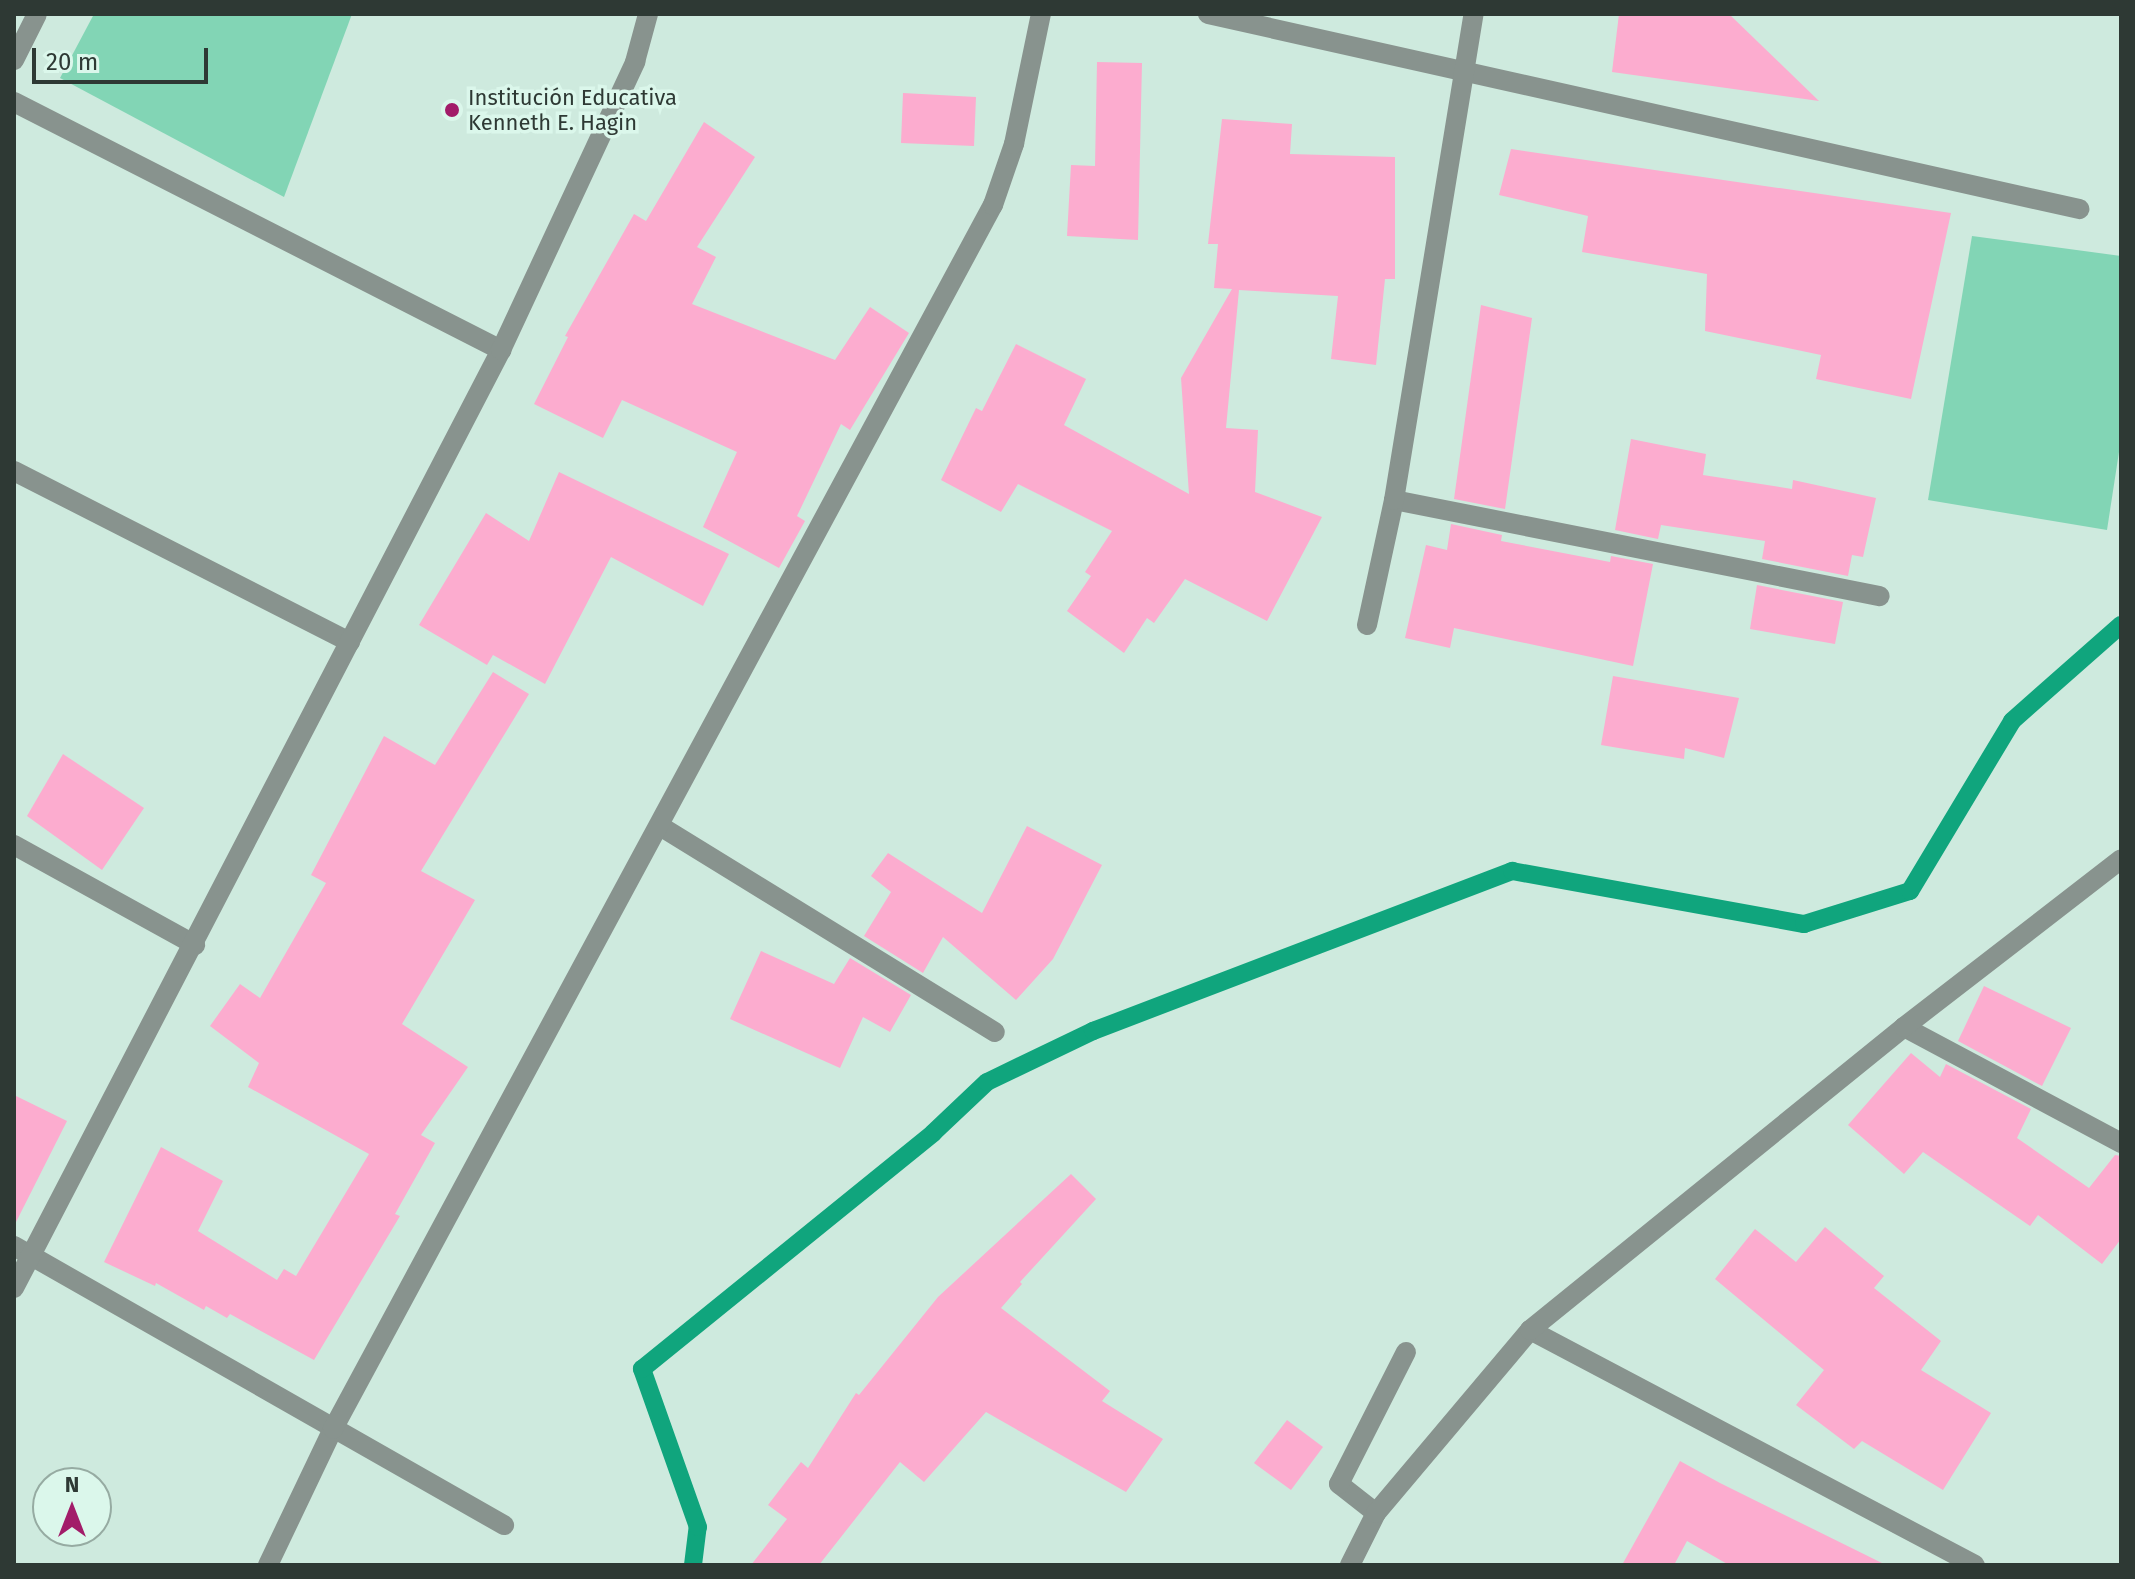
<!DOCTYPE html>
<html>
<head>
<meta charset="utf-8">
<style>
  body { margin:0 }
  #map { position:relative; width:2135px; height:1579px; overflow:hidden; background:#ceeade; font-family:"Fira Sans",sans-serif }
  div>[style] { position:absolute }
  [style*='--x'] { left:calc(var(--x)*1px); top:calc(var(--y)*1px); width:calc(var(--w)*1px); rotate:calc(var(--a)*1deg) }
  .green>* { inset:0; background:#82d5b5 }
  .stream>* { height:18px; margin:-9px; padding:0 9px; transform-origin:9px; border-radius:9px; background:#10a57d }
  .building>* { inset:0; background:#fcaccf }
  .minor>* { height:20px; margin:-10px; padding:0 10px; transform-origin:10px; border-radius:10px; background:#88938e }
  .dots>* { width:22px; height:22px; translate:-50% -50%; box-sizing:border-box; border:4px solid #dbf7eb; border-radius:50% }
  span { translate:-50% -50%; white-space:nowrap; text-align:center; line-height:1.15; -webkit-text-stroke:7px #dbf7eb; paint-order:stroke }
  .poi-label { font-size:22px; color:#2e3934 }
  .left { translate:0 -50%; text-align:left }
  .frame { position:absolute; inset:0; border:16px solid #2e3934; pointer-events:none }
  .north { position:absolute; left:32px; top:1467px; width:80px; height:80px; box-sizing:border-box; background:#dbf7eb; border:2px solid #96aba2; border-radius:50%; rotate:0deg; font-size:22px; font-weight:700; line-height:32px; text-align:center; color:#2e3934 }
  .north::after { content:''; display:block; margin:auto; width:28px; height:36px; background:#a21c69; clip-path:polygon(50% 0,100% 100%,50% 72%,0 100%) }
  .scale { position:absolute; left:32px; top:48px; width:176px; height:36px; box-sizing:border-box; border:4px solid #2e3934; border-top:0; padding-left:10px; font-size:24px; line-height:28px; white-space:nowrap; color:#2e3934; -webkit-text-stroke:6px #dbf7eb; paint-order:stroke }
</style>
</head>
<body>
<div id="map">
  <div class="green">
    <div style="clip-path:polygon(94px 14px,352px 14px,284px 197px,60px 78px)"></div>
    <div style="clip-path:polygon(1972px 236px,2121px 256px,2121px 439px,2107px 530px,1928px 500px)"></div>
  </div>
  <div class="stream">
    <div style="--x:693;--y:1565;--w:38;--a:-83"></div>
    <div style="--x:698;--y:1527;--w:168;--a:-109.5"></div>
    <div style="--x:642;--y:1369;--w:375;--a:-39"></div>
    <div style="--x:933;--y:1133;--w:74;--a:-43.4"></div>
    <div style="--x:987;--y:1082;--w:118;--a:-25.7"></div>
    <div style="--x:1093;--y:1031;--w:449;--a:-20.9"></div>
    <div style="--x:1512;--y:871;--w:297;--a:10.3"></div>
    <div style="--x:1804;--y:924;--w:111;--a:-17.3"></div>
    <div style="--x:1910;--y:891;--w:198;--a:-59"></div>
    <div style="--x:2012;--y:721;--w:145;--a:-41.4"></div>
  </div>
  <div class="building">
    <div style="clip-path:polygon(1619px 14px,1729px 14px,1819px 101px,1612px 72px)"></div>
    <div style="clip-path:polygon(1097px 62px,1142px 63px,1138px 240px,1067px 236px,1071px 165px,1095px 166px)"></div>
    <div style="clip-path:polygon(903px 93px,976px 97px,974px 146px,901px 143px)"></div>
    <div style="clip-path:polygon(1222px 119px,1292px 124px,1290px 154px,1395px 157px,1395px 279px,1385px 279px,1376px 365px,1331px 359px,1338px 296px,1239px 290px,1226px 428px,1258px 430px,1255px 492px,1322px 517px,1267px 621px,1185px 579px,1154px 623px,1147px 618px,1124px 653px,1067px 611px,1091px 576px,1085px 572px,1112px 531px,1018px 484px,1001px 512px,941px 480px,976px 408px,982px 411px,1016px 344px,1086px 379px,1064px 425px,1189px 494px,1181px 378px,1232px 289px,1214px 288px,1218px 244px,1208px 244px)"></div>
    <div style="clip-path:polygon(704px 122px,755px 157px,697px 247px,716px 257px,692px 304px,835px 360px,870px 307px,909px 333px,850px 430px,841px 424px,797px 516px,805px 521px,779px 568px,703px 527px,737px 452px,622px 400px,603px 438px,534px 404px,568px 337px,565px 336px,634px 214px,646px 221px)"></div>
    <div style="clip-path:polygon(1511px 149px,1951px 213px,1911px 399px,1816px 379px,1821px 355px,1705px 331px,1707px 274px,1582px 252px,1588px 216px,1499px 195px)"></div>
    <div style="clip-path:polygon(1481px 305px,1532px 318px,1505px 509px,1454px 499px)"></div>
    <div style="clip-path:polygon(1631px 439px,1706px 454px,1703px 475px,1792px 489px,1793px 480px,1876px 498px,1863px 557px,1852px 555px,1848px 576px,1762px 559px,1765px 541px,1661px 525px,1658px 539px,1615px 530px)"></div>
    <div style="clip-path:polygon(559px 472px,729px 554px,703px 606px,611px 557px,545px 684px,493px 655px,487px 665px,419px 625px,486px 513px,529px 541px)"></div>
    <div style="clip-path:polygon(1451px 524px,1502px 535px,1501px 541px,1610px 562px,1611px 556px,1653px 564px,1633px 666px,1454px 628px,1450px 648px,1405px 638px,1426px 545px,1447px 550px)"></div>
    <div style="clip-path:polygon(1757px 585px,1843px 602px,1835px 644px,1750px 629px)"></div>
    <div style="clip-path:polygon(493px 672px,529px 694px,421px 871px,475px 900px,402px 1024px,468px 1067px,421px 1135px,435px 1143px,395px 1214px,400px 1216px,314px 1360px,230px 1314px,227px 1318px,206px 1306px,204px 1310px,156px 1283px,155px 1286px,104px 1262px,161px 1147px,223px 1181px,198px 1231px,277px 1280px,284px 1269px,296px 1276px,369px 1154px,248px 1087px,259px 1063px,210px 1026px,240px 984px,260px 998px,326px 883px,311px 875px,384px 736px,435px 765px)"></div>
    <div style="clip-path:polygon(1613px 676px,1739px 698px,1724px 758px,1685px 748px,1684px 759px,1601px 745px)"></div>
    <div style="clip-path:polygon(63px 754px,144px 808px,102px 870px,27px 816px)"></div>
    <div style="clip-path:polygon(1027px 826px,1102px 865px,1053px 959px,1016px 1000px,943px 937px,923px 973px,864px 936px,891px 892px,871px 876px,888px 853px,982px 913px)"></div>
    <div style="clip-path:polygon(761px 951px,834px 984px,850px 958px,911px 995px,890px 1032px,863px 1017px,840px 1068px,730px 1019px)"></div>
    <div style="clip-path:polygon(1984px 986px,2071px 1028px,2042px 1086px,1958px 1041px)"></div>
    <div style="clip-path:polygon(1911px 1053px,1940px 1077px,1946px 1064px,2031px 1109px,2017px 1138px,2089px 1188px,2115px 1155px,2121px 1156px,2121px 1239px,2102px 1264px,2038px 1215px,2030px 1226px,1923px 1152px,1904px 1174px,1848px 1125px)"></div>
    <div style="clip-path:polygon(14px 1095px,67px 1121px,14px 1226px)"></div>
    <div style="clip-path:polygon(1071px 1174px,1096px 1199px,1020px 1282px,1022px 1284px,1001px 1308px,1110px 1391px,1102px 1401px,1163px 1439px,1126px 1492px,986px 1412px,924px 1482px,900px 1462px,819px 1565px,751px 1565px,787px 1519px,768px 1505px,801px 1462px,808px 1468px,856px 1393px,859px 1395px,938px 1297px)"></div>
    <div style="clip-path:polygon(1825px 1227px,1884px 1276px,1874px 1288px,1941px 1341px,1921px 1370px,1991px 1413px,1943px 1490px,1862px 1441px,1854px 1449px,1796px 1405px,1824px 1370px,1715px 1279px,1755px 1229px,1796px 1262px)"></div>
    <div style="clip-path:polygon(1287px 1420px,1323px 1447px,1291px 1490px,1254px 1463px)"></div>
    <div style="clip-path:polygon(1680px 1461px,1720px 1483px,1886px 1565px,1729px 1565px,1687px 1541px,1674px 1565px,1622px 1565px)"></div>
  </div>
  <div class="minor">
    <div style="--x:1208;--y:14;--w:893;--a:12.62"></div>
    <div style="--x:14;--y:60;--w:51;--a:-63.4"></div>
    <div style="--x:14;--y:102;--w:547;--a:26.99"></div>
    <div style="--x:14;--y:471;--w:377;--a:27"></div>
    <div style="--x:1394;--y:500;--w:495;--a:11.2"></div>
    <div style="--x:1367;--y:625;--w:128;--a:-77.8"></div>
    <div style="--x:1394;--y:500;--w:493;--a:-80.7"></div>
    <div style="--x:660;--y:826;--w:393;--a:31.6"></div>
    <div style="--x:14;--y:845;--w:207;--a:28.9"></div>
    <div style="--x:1904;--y:1027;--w:246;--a:28.1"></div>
    <div style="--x:14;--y:1246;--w:564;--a:29.66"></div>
    <div style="--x:14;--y:1288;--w:1057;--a:-62.56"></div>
    <div style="--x:501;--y:350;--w:318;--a:-65"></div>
    <div style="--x:635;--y:62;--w:50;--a:-74.8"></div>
    <div style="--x:1530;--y:1330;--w:503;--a:27.84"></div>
    <div style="--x:1376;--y:1513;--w:47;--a:-141.9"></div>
    <div style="--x:1339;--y:1484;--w:148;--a:-63.1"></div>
    <div style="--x:268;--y:1565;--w:151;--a:-64.5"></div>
    <div style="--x:333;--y:1429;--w:1391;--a:-61.67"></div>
    <div style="--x:993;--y:205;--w:65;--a:-71"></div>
    <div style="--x:1014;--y:144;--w:133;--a:-78.3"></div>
    <div style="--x:1350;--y:1565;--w:58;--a:-63.4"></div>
    <div style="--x:1376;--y:1513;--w:239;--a:-49.9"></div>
    <div style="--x:1530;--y:1330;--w:481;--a:-39"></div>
    <div style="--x:1904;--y:1027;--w:274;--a:-37.7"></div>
  </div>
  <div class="dots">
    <div style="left:452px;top:110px;background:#a21c69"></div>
  </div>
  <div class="poi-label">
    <span class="left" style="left:468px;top:110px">Institución Educativa<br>Kenneth E. Hagin</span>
  </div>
  <div class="frame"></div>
  <div class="north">N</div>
  <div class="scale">20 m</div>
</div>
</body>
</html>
